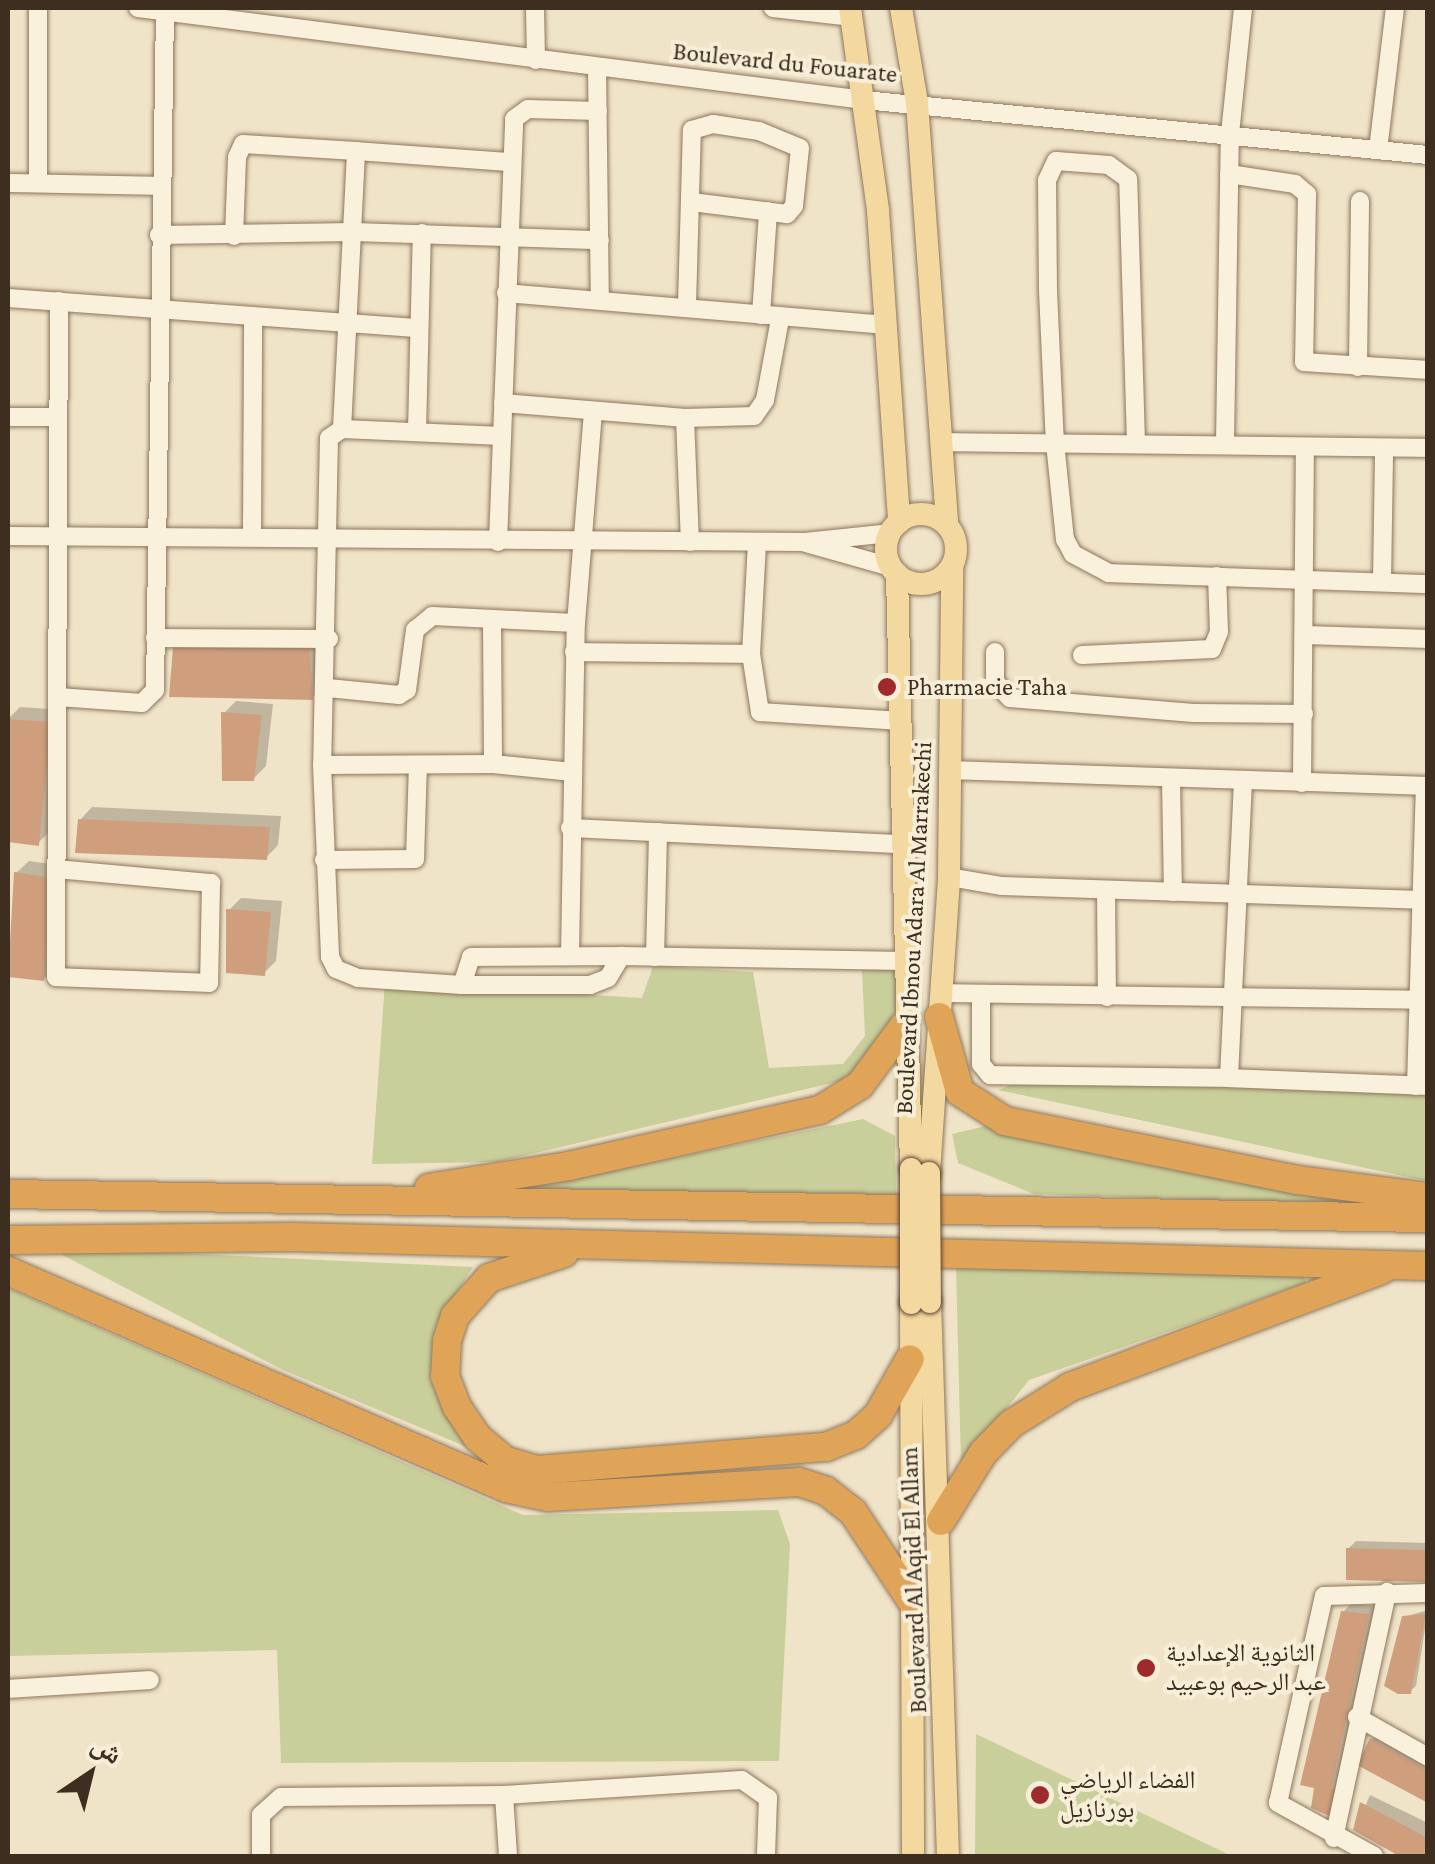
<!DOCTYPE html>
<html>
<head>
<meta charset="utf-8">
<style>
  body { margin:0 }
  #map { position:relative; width:1435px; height:1864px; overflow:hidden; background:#f0e4c8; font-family:"Crimson Pro","Noto Naskh Arabic",serif }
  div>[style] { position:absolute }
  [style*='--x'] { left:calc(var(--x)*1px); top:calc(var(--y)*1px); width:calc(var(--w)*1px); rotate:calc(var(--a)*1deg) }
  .green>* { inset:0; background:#c9cf9b }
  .shadow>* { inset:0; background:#0003 }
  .building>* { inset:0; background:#cf9f7d }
  .roads { filter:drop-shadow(0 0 2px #8d765c) drop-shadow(0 0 2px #8d765c) }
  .minor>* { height:18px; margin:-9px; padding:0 9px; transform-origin:9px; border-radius:9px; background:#faf1dc }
  .major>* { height:22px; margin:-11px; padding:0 11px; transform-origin:11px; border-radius:11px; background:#f3d9a0 }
  .major>.ring { margin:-11px; padding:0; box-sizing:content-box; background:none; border:22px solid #f3d9a0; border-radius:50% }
  .highway>* { height:28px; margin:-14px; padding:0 14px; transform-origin:14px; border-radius:14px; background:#e0a458 }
  .bridges { filter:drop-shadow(0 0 2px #5b4430) drop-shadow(0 0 2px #5b4430) }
  .major-bridge>* { height:22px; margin:-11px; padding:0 11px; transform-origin:11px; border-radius:11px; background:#f3d9a0 }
  .dots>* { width:28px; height:28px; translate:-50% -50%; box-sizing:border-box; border:5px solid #f7eed8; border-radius:50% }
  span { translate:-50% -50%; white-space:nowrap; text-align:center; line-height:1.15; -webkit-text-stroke:8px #f7eed8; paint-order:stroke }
  .street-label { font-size:25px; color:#3d2e20 }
  .poi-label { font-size:25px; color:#3d2e20 }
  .left { translate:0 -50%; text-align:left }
  .frame { position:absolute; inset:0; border:10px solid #3d2e20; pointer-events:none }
  .north { position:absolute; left:40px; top:1724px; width:100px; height:100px; -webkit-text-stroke:8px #f7eed8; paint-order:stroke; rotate:35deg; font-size:28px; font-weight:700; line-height:40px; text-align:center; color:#3d2e20 }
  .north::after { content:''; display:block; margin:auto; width:35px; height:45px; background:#3d2e20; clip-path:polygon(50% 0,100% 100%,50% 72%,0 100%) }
</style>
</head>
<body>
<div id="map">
  <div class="green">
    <div style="clip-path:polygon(653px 966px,753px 972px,769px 1068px,843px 1064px,865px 1036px,862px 970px,897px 970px,897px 1008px,870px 1058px,849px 1079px,497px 1162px,372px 1164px,385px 982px,642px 998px)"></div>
    <div style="clip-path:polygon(1021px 1081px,1427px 1091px,1427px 1181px,998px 1090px)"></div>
    <div style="clip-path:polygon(863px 1119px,895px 1136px,896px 1198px,522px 1189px)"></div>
    <div style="clip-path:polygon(994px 1124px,1376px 1206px,1034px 1194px,958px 1163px,952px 1134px)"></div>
    <div style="clip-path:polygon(47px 1247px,473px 1267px,435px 1327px,430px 1380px,469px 1448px,283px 1370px)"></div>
    <div style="clip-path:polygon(956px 1266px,1303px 1273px,1306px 1283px,1029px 1380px,961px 1465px)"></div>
    <div style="clip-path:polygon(8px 1288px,523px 1515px,778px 1510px,790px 1544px,779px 1761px,281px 1763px,277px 1650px,8px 1656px)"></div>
    <div style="clip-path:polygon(976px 1734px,1232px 1856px,975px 1856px)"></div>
  </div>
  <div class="shadow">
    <div style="clip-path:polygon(188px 636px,321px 636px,324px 685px,312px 698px,176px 648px)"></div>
    <div style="clip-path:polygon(236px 701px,273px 704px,266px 766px,253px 779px,224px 713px)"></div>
    <div style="clip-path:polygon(20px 707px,62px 710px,50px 831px,38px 843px,8px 839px,8px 719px)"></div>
    <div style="clip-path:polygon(92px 807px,281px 816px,278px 845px,266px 858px,80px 820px)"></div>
    <div style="clip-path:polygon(29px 861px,64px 866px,56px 966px,44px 979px,8px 974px,16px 873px)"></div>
    <div style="clip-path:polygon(241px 898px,282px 901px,276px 961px,264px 973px,229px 910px)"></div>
    <div style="clip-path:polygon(1356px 1541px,1428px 1543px,1428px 1580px,1348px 1549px)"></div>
    <div style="clip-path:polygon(1351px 1604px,1376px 1606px,1337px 1782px,1344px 1781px,1331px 1814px,1314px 1806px,1343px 1612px)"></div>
    <div style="clip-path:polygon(1428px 1610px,1416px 1686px,1410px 1691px,1404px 1617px)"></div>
    <div style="clip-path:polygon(1380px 1731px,1428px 1755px,1428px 1796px,1372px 1739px)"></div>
    <div style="clip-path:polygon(1370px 1795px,1428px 1823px,1428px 1856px,1405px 1856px,1356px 1828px)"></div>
  </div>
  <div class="building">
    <div style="clip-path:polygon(173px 647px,309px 647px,313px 700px,169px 697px)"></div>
    <div style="clip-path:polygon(221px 712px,262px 715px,254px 781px,222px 781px)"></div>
    <div style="clip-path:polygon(8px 719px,51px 722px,39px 846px,8px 842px)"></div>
    <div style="clip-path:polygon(78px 819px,270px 827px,267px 860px,75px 853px)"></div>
    <div style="clip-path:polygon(14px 872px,52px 878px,44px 981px,8px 977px)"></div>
    <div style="clip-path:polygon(226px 909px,271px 912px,265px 976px,226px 973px)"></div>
    <div style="clip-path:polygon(1346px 1548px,1428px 1550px,1428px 1582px,1346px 1580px)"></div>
    <div style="clip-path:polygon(1341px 1611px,1369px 1614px,1331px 1789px,1337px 1788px,1332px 1817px,1311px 1808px,1314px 1788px,1300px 1785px)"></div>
    <div style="clip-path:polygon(1426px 1614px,1411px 1694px,1398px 1694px,1384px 1686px,1402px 1616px)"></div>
    <div style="clip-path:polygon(1370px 1738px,1428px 1771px,1428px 1803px,1357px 1765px)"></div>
    <div style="clip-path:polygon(1360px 1802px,1428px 1838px,1428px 1856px,1399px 1856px,1353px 1830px)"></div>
  </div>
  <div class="roads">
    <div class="minor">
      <div style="--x:138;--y:8;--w:732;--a:7.22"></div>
      <div style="--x:864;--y:100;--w:567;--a:5.57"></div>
      <div style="--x:535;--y:8;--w:52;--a:88.9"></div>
      <div style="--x:773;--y:8;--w:80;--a:6.5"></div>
      <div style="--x:597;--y:67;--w:230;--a:89.3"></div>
      <div style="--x:1378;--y:150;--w:143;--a:-83.2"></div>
      <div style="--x:1229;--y:174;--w:67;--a:8.6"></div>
      <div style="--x:1295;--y:184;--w:16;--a:40"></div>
      <div style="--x:1307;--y:194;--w:168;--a:91"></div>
      <div style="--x:1304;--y:362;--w:124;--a:3.7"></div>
      <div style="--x:38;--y:182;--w:174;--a:-90"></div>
      <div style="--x:8;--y:183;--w:150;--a:1.1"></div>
      <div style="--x:159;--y:235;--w:195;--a:-0.9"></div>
      <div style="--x:354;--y:232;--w:246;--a:1.9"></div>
      <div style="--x:234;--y:236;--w:79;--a:-87.8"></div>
      <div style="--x:237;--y:157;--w:14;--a:-65"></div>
      <div style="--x:243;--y:144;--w:113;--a:3.5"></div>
      <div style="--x:506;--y:293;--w:379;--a:4.8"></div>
      <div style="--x:8;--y:298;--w:412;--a:4.2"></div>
      <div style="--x:687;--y:305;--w:175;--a:-88.4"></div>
      <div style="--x:692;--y:130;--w:22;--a:-16"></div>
      <div style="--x:713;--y:124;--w:47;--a:8.7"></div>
      <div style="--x:759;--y:131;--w:44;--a:22.5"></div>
      <div style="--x:800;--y:148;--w:58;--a:95.9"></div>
      <div style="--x:794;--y:206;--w:11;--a:131"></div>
      <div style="--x:787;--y:214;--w:96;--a:-172.8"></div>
      <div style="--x:761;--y:315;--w:104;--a:-86.1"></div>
      <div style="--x:1358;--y:367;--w:166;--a:-89.3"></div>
      <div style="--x:503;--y:403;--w:183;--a:4.7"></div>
      <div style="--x:685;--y:418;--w:69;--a:-1.7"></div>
      <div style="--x:754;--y:416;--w:19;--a:-55"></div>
      <div style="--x:765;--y:400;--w:82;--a:-79.5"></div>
      <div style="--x:8;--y:417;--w:49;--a:0"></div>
      <div style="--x:685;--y:418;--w:124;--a:87.7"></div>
      <div style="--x:342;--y:429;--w:278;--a:-87.1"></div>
      <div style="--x:356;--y:151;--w:154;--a:4.1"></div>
      <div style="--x:417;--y:432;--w:199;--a:-88.6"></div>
      <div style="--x:502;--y:436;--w:160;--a:-177.5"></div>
      <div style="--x:342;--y:429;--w:16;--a:145"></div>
      <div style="--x:329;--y:438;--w:327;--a:91.2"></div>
      <div style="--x:322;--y:765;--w:192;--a:87.6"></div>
      <div style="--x:330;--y:957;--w:13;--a:63"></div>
      <div style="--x:336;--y:969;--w:24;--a:22"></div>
      <div style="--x:358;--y:978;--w:104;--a:3.9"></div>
      <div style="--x:462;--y:985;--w:128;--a:0"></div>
      <div style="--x:590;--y:985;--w:19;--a:-21"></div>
      <div style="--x:608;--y:978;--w:26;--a:-59"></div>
      <div style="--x:621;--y:956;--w:284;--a:1"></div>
      <div style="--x:943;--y:442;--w:485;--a:0.7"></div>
      <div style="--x:1136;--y:443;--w:264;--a:-91.7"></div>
      <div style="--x:1128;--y:179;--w:24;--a:-144"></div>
      <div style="--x:1109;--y:165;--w:53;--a:-175.7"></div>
      <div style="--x:1056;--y:161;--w:21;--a:115"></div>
      <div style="--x:1047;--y:180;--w:111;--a:89.5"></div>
      <div style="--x:1048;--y:291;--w:152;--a:87.4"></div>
      <div style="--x:1055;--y:443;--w:97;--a:84.1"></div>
      <div style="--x:1065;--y:539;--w:17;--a:62"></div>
      <div style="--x:1073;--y:554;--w:40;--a:28"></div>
      <div style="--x:1108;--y:573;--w:320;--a:2"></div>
      <div style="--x:1225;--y:443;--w:309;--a:-89.1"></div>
      <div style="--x:1230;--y:134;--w:127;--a:-84.1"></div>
      <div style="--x:8;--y:536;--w:797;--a:0.43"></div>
      <div style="--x:805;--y:542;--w:85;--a:-6"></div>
      <div style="--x:252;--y:536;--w:218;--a:-89.7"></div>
      <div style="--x:498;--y:542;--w:423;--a:-87.8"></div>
      <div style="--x:514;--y:119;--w:17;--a:-36"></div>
      <div style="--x:528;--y:109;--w:70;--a:1.6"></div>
      <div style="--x:806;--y:543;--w:88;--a:15.8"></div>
      <div style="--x:1382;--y:582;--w:134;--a:-89.1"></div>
      <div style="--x:492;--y:619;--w:145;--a:89.6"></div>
      <div style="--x:1307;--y:635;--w:121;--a:1.9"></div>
      <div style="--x:155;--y:638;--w:174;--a:0.3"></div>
      <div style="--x:574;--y:652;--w:177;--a:0.6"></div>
      <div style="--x:751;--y:654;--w:59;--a:81.2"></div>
      <div style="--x:760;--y:712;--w:142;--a:3.6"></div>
      <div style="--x:995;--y:652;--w:30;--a:90"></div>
      <div style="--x:995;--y:682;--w:22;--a:47"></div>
      <div style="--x:1010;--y:698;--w:184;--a:4.7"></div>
      <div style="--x:1193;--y:713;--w:111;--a:0.5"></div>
      <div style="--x:751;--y:654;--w:111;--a:-86.9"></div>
      <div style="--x:1082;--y:655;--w:130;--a:-2.6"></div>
      <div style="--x:1212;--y:649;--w:18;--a:-68"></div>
      <div style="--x:1219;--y:632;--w:56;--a:-92"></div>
      <div style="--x:328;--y:688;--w:71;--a:5.6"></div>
      <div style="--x:399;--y:695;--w:9;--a:-32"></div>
      <div style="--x:407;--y:690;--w:61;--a:-82.4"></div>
      <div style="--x:415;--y:630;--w:22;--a:-39"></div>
      <div style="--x:432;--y:616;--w:144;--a:2.8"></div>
      <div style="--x:58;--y:697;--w:84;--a:4.1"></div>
      <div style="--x:142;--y:703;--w:18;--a:-45"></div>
      <div style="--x:155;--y:690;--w:679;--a:-89.16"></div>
      <div style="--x:322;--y:765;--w:171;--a:-0.3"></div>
      <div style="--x:493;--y:764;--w:80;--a:5.7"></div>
      <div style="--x:950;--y:770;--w:478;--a:1.9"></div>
      <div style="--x:1171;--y:780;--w:112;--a:89"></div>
      <div style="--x:1243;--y:781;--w:297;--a:92.7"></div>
      <div style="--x:1229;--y:1078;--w:199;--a:2.3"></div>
      <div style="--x:1302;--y:783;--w:336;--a:-89.5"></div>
      <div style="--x:570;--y:828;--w:333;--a:2.8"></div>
      <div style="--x:324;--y:860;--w:91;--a:-0.6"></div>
      <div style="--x:415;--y:859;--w:94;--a:-88.2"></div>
      <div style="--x:57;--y:869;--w:155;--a:5.2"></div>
      <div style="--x:211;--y:883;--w:100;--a:91.1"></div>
      <div style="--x:209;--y:983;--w:153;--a:-177.8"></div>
      <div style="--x:56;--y:977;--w:676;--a:-89.75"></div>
      <div style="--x:949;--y:877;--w:54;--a:9.6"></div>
      <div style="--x:1002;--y:886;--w:426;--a:1.9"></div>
      <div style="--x:1106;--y:890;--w:107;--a:89.5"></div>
      <div style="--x:570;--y:955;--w:332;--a:-89"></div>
      <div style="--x:576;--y:623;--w:212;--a:-85.4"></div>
      <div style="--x:655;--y:957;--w:125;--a:-88.6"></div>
      <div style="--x:462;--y:985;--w:29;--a:-72"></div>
      <div style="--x:471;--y:957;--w:150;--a:-0.4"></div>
      <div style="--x:940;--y:993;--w:488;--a:0.8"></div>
      <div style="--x:981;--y:994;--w:70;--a:90"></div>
      <div style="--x:981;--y:1064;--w:14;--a:51"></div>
      <div style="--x:990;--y:1075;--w:239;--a:0.7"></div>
      <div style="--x:1416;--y:1086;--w:300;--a:-88.3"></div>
      <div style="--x:8;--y:1689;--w:142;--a:-3.6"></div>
      <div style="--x:1357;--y:1717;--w:81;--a:29.4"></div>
      <div style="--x:504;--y:1795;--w:61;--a:86.2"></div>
      <div style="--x:1334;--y:1838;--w:252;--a:-77.8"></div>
      <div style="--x:261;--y:1856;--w:41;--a:-90"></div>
      <div style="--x:261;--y:1815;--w:27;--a:-42"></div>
      <div style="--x:281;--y:1797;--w:223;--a:-0.5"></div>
      <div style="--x:504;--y:1795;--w:238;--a:-3.6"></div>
      <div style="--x:742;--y:1780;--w:32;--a:35"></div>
      <div style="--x:768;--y:1798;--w:58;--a:92"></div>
      <div style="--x:1374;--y:1856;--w:110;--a:-151.1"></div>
      <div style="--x:1278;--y:1803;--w:212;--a:-77.5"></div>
      <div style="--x:1324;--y:1596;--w:104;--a:-1.7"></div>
    </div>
    <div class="major">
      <div style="--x:850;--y:8;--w:205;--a:82.1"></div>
      <div style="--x:878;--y:211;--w:312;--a:86.1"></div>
      <div style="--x:901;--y:8;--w:96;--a:80.4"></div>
      <div style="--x:917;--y:103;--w:423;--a:85.9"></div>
      <div class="ring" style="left:886px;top:514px;width:48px;height:48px"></div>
      <div style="--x:897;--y:574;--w:595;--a:88.65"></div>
      <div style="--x:929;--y:1173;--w:297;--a:-86.1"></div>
      <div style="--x:949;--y:877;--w:311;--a:-89.4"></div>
      <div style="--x:930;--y:1302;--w:554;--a:88.14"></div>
      <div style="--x:911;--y:1303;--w:553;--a:89.79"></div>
    </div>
    <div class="highway">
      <div style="--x:939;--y:1017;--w:78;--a:74.4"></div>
      <div style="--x:960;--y:1092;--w:54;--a:32.8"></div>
      <div style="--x:1005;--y:1121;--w:298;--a:11.4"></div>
      <div style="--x:1297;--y:1180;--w:132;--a:7.4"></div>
      <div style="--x:429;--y:1188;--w:142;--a:-8.9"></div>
      <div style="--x:569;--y:1166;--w:257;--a:-12.6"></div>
      <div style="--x:820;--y:1110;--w:47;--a:-32"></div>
      <div style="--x:860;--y:1085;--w:72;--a:-53.4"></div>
      <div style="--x:8;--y:1194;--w:1420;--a:0.97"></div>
      <div style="--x:8;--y:1240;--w:286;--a:-0.6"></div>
      <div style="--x:294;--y:1237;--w:1134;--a:1.46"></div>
      <div style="--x:564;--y:1253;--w:79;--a:161.6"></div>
      <div style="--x:489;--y:1278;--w:51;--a:131.8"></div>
      <div style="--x:455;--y:1316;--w:26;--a:108"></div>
      <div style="--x:447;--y:1341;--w:35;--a:93"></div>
      <div style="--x:445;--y:1376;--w:33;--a:69"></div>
      <div style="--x:457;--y:1407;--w:36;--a:56"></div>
      <div style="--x:477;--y:1437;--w:38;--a:40"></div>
      <div style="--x:506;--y:1461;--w:33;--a:16"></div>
      <div style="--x:538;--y:1470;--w:289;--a:-4.6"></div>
      <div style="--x:826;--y:1447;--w:32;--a:-22"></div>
      <div style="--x:856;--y:1435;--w:30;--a:-42"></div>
      <div style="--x:878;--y:1415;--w:64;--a:-60.3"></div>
      <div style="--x:8;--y:1271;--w:543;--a:23.54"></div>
      <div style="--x:506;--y:1488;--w:43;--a:12.1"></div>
      <div style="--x:548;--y:1497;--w:251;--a:-3.4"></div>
      <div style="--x:799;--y:1482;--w:28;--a:18"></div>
      <div style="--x:826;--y:1491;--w:34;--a:38"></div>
      <div style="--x:853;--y:1512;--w:105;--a:56.6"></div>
      <div style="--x:941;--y:1521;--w:80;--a:-58.3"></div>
      <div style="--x:983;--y:1453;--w:40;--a:-46"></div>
      <div style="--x:1011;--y:1424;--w:70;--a:-32.1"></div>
      <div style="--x:1070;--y:1387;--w:333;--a:-20.6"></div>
    </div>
  </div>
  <div class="bridges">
    <div class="major-bridge">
      <div style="--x:929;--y:1173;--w:129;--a:89.6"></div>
      <div style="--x:911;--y:1303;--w:134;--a:-90"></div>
    </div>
  </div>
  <div class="dots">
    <div style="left:887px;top:687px;background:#9e2a2b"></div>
    <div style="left:1146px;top:1668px;background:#9e2a2b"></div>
    <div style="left:1040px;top:1795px;background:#9e2a2b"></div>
  </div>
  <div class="street-label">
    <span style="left:785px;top:63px;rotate:6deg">Boulevard du Fouarate</span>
    <span style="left:914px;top:928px;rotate:-87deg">Boulevard Ibnou Adara Al Marrakechi</span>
    <span style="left:914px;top:1580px;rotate:-92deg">Boulevard Al Aqid El Allam</span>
  </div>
  <div class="poi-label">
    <span class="left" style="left:907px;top:687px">Pharmacie Taha</span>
    <span class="left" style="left:1166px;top:1668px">الثانوية الإعدادية<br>عبد الرحيم بوعبيد</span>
    <span class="left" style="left:1060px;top:1795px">الفضاء الرياضي<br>بورنازيل</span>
  </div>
  <div class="frame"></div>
  <div class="north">ش</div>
</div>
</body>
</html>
